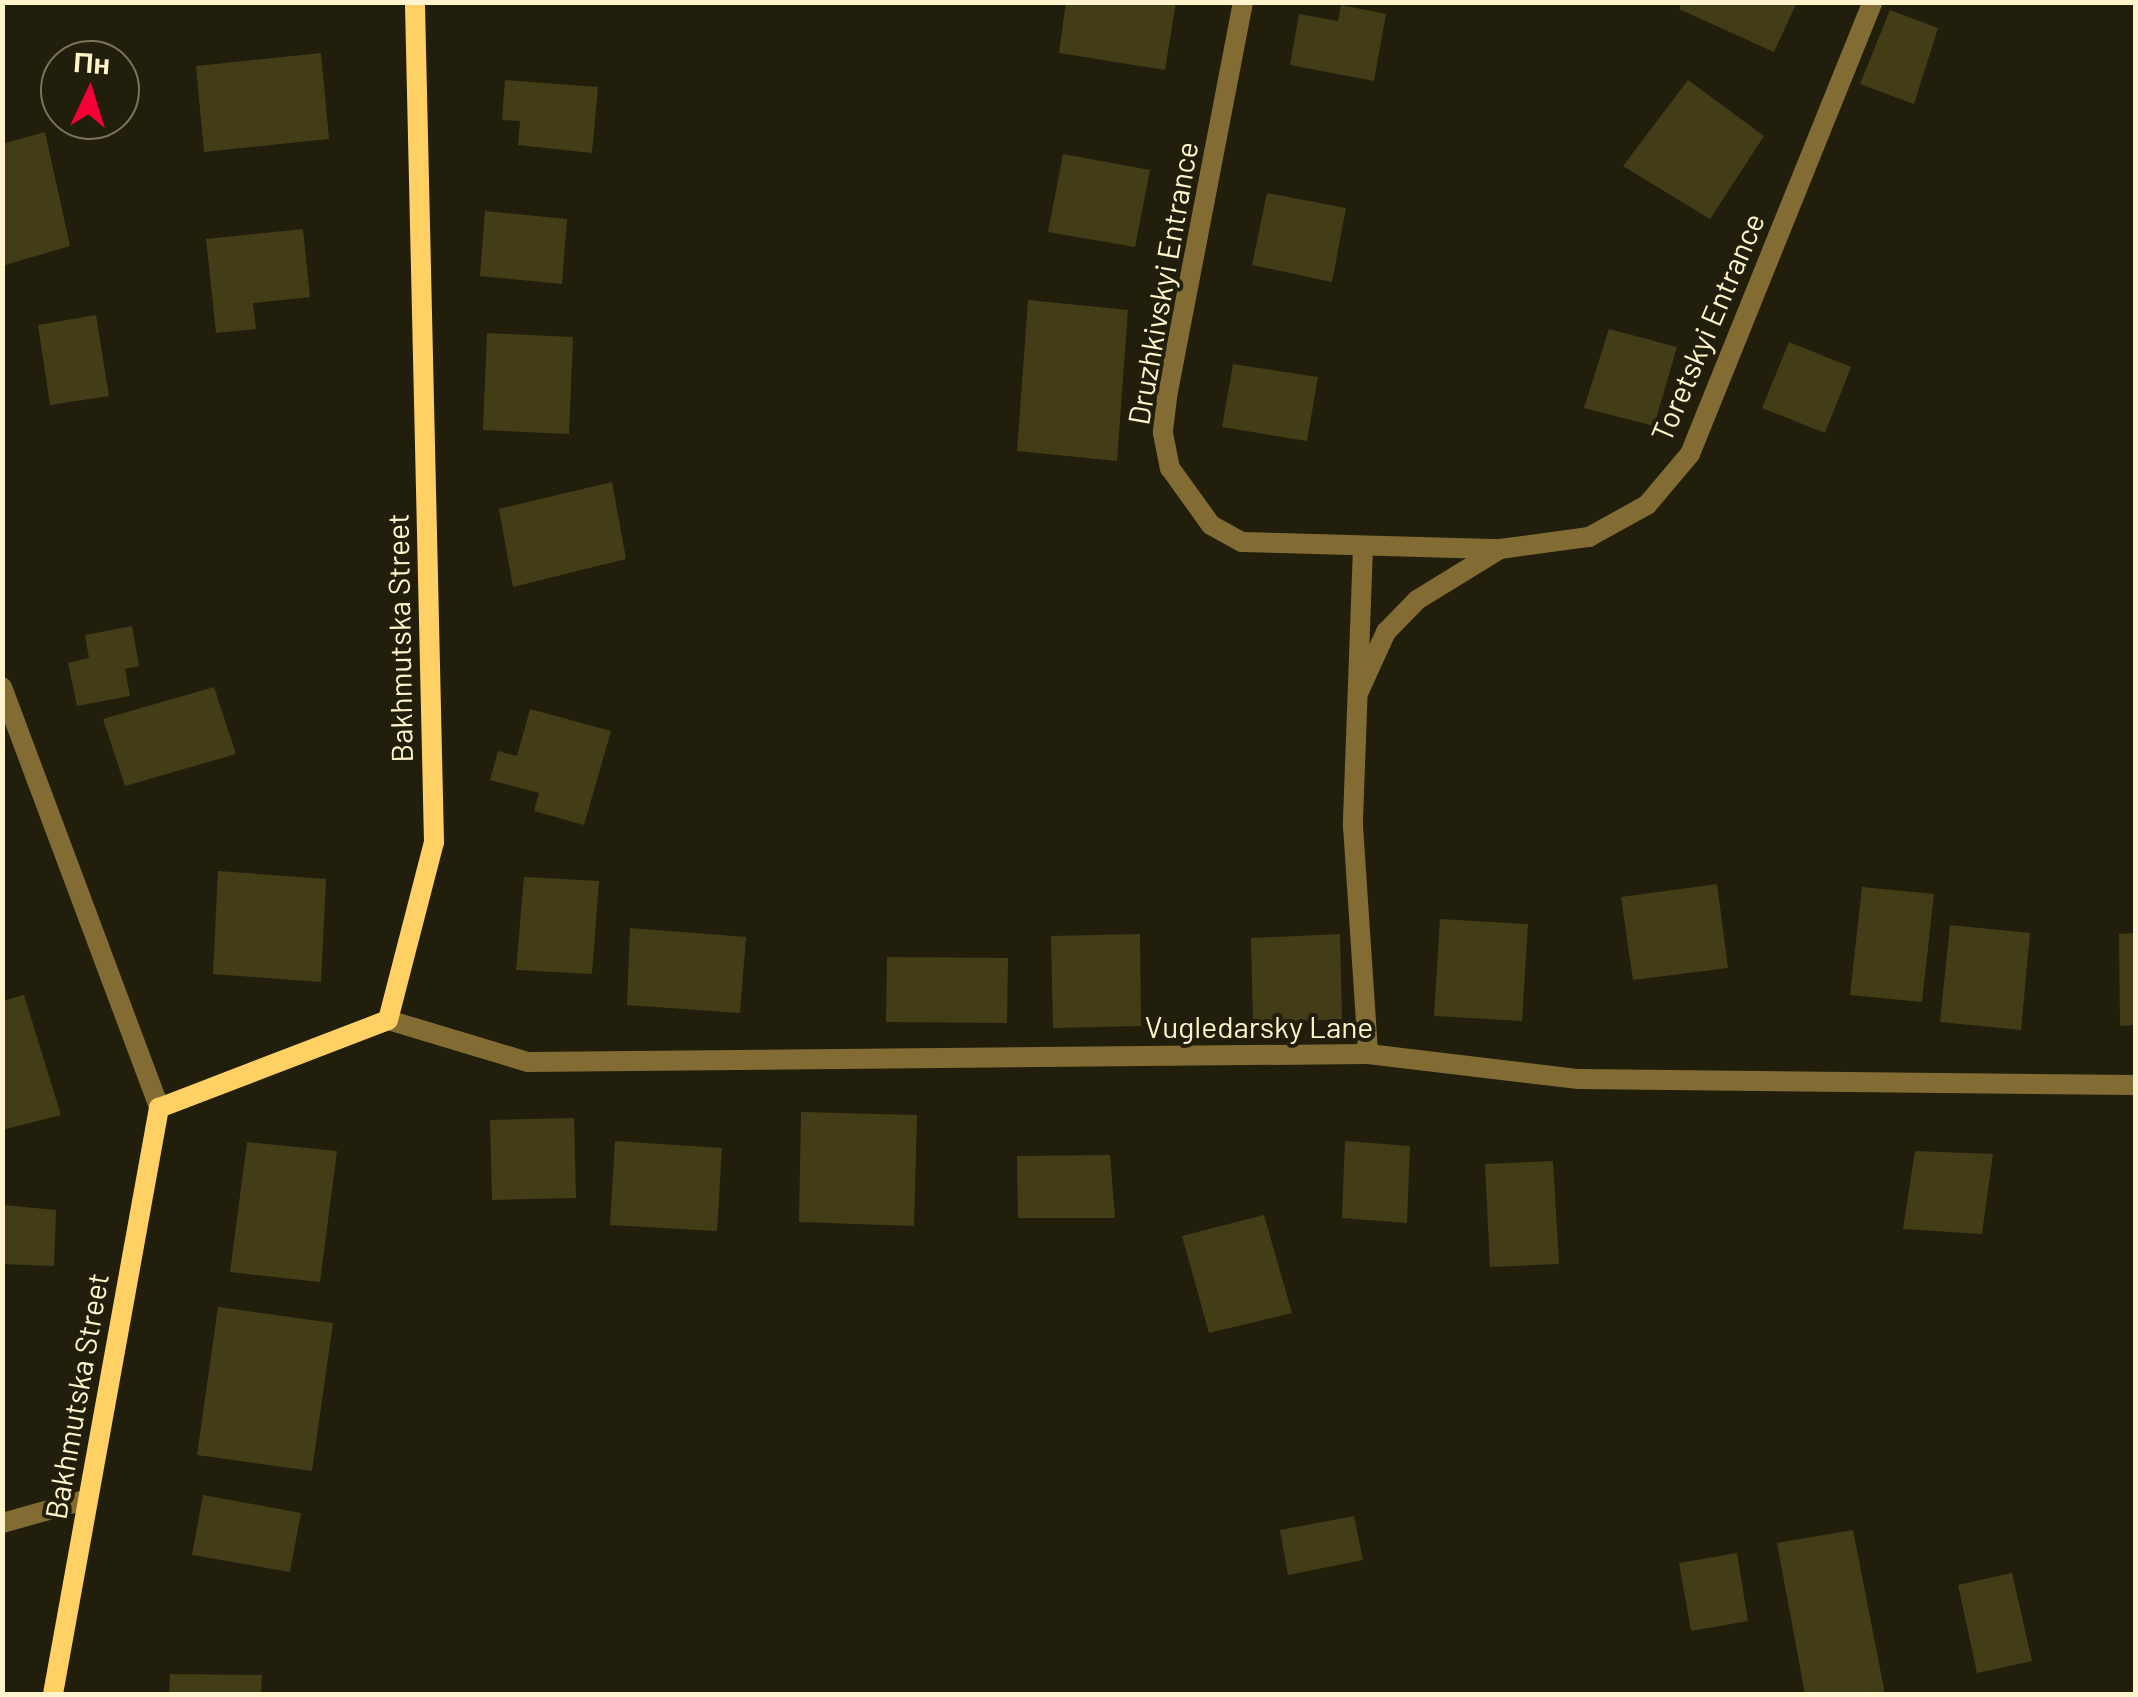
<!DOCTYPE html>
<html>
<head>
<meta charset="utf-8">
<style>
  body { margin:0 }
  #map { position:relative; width:2138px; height:1697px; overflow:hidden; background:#211e0c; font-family:Barlow,sans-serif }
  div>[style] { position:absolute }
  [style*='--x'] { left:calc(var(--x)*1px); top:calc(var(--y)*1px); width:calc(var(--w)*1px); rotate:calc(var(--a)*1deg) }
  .building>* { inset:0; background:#433d17 }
  .lane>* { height:20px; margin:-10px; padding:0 10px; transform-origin:10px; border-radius:10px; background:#826c34 }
  .street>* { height:20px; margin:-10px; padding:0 10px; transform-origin:10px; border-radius:10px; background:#826c34 }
  .secondary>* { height:20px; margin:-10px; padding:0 10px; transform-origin:10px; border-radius:10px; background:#ffd063 }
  span { translate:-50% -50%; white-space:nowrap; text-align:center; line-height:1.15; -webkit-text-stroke:8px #211e0c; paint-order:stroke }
  .street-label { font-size:30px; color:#fff4cc }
  .frame { position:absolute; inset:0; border:5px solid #fff4cc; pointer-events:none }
  .north { position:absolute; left:40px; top:40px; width:100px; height:100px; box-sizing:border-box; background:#211e0c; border:2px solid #7a7459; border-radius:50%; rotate:4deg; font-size:28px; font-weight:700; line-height:40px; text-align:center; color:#fff4cc }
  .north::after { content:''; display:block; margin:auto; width:35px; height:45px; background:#f70038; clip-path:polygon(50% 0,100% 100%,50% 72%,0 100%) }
</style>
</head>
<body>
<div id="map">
  <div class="building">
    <div style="clip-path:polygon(1066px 2px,1176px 2px,1165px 70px,1059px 53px)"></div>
    <div style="clip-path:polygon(1682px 2px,1797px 2px,1774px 52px,1679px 9px)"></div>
    <div style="clip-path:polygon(1341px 5px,1386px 14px,1374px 81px,1290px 65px,1299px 14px,1338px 21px)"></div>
    <div style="clip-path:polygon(1890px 10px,1938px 28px,1914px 104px,1860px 84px)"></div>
    <div style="clip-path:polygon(321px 53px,329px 139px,204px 152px,196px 66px)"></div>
    <div style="clip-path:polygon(505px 80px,598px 87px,592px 153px,518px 145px,520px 121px,502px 120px)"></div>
    <div style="clip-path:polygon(1688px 80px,1764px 136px,1710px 219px,1623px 166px)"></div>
    <div style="clip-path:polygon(45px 132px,70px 246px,2px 266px,2px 144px)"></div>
    <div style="clip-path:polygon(1063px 154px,1150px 170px,1135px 247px,1048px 232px)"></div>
    <div style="clip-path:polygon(1267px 193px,1346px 208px,1332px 282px,1252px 265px)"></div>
    <div style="clip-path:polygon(485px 211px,567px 219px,562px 284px,480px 276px)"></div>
    <div style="clip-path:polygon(303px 229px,310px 297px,253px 303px,256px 329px,216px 333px,206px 239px)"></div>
    <div style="clip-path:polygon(1028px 300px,1128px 310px,1117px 461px,1017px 451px)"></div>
    <div style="clip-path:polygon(96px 315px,109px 396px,50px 405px,38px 325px)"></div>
    <div style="clip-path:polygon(1609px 329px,1677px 347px,1654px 426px,1584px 408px)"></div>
    <div style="clip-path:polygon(487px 333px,573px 337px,569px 434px,483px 430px)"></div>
    <div style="clip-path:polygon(1789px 342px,1851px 367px,1825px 433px,1762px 408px)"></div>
    <div style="clip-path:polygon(1233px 364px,1318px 377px,1307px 441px,1222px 427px)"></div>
    <div style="clip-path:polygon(612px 482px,626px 559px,513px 587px,499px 509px)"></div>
    <div style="clip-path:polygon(132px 626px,139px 666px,125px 669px,130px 696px,77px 706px,68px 663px,89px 658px,85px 635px)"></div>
    <div style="clip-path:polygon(214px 687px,236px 754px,125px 786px,103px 719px)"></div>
    <div style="clip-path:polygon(530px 709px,611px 731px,584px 825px,534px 811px,539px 793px,490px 780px,498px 751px,517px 756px)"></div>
    <div style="clip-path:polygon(218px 871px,326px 879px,321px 982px,213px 974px)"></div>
    <div style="clip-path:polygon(524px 877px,599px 881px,592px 974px,516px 970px)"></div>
    <div style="clip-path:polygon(1717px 884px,1728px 968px,1633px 980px,1621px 897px)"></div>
    <div style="clip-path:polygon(1862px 887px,1934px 894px,1922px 1002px,1850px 995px)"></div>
    <div style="clip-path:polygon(1440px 919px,1528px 924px,1522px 1021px,1434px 1016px)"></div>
    <div style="clip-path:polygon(1950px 925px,2030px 933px,2021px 1030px,1940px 1022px)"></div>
    <div style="clip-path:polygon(630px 928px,746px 937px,740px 1013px,627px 1005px)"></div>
    <div style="clip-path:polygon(2136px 933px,2136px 1025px,2120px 1026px,2119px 934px)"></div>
    <div style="clip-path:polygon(1140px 934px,1141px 1026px,1053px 1028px,1051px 936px)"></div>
    <div style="clip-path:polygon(1340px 934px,1342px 1019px,1253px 1023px,1251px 938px)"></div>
    <div style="clip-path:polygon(887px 957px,1008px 958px,1007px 1023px,886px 1022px)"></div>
    <div style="clip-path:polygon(24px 995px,61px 1115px,2px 1130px,2px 1001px)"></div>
    <div style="clip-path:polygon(801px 1112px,917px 1115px,914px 1226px,799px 1222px)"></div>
    <div style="clip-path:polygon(574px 1118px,576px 1198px,492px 1200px,490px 1120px)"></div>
    <div style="clip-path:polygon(615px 1141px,722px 1148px,717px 1231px,610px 1225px)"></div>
    <div style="clip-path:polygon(1345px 1141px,1410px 1146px,1407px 1223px,1342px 1218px)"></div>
    <div style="clip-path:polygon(247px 1142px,337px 1151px,320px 1282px,230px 1272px)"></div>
    <div style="clip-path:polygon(1915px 1151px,1993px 1154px,1982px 1234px,1903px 1229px)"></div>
    <div style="clip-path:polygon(1110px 1155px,1115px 1218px,1018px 1218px,1017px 1156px)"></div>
    <div style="clip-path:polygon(1553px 1161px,1559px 1264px,1490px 1267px,1485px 1164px)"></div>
    <div style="clip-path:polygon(2px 1205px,56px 1210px,54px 1266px,2px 1264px)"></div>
    <div style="clip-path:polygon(1264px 1215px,1292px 1313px,1209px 1333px,1182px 1236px)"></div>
    <div style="clip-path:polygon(218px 1307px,333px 1323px,312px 1471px,197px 1455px)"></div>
    <div style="clip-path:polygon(203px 1495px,301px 1513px,290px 1572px,192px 1555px)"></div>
    <div style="clip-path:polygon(1354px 1516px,1363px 1560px,1288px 1575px,1280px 1530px)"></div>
    <div style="clip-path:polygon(1853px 1530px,1885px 1694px,1805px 1694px,1777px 1543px)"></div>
    <div style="clip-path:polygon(1737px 1553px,1748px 1621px,1691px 1631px,1679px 1563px)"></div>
    <div style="clip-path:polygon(2012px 1573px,2032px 1661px,1977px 1673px,1958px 1585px)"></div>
    <div style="clip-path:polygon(170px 1674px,262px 1675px,261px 1694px,169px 1694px)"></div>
  </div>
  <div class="lane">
    <div style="--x:1359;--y:691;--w:65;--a:-65.4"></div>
    <div style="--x:1386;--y:632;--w:45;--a:-45.9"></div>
    <div style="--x:1417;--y:600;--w:97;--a:-31.6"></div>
  </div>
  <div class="street">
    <div style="--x:1243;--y:2;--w:403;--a:100.9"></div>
    <div style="--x:1167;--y:398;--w:35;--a:97"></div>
    <div style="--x:1163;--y:433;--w:36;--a:79"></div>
    <div style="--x:1170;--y:468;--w:70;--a:54.3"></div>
    <div style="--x:1211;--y:525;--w:35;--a:29"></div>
    <div style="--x:1242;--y:542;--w:258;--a:1.6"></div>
    <div style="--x:1500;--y:549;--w:90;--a:-7.7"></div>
    <div style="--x:1589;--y:537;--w:66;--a:-28.9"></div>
    <div style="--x:1647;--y:505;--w:67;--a:-49.9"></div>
    <div style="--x:1690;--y:454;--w:488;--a:-68"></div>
    <div style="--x:1363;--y:547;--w:279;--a:92.1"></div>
    <div style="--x:1353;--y:826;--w:228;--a:86.2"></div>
    <div style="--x:2;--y:687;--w:449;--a:69.5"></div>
    <div style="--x:388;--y:1020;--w:146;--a:16.7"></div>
    <div style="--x:528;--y:1062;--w:840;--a:-0.55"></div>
    <div style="--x:1368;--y:1054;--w:212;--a:6.8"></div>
    <div style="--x:1579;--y:1079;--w:557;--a:0.62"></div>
    <div style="--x:2;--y:1523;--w:89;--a:-15.6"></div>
  </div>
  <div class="secondary">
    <div style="--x:53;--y:1694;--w:596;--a:-79.75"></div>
    <div style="--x:159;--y:1108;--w:245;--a:-21"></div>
    <div style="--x:388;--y:1020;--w:184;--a:-75.5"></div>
    <div style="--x:434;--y:842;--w:840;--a:-91.3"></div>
  </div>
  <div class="street-label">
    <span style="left:1162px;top:283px;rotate:-80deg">Druzhkivskyi Entrance</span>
    <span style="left:1707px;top:327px;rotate:-67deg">Toretskyi Entrance</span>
    <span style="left:399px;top:638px;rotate:-91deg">Bakhmutska Street</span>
    <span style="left:1259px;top:1026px">Vugledarsky Lane</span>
    <span style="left:76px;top:1396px;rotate:-80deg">Bakhmutska Street</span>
  </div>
  <div class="frame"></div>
  <div class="north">Пн</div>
</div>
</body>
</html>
